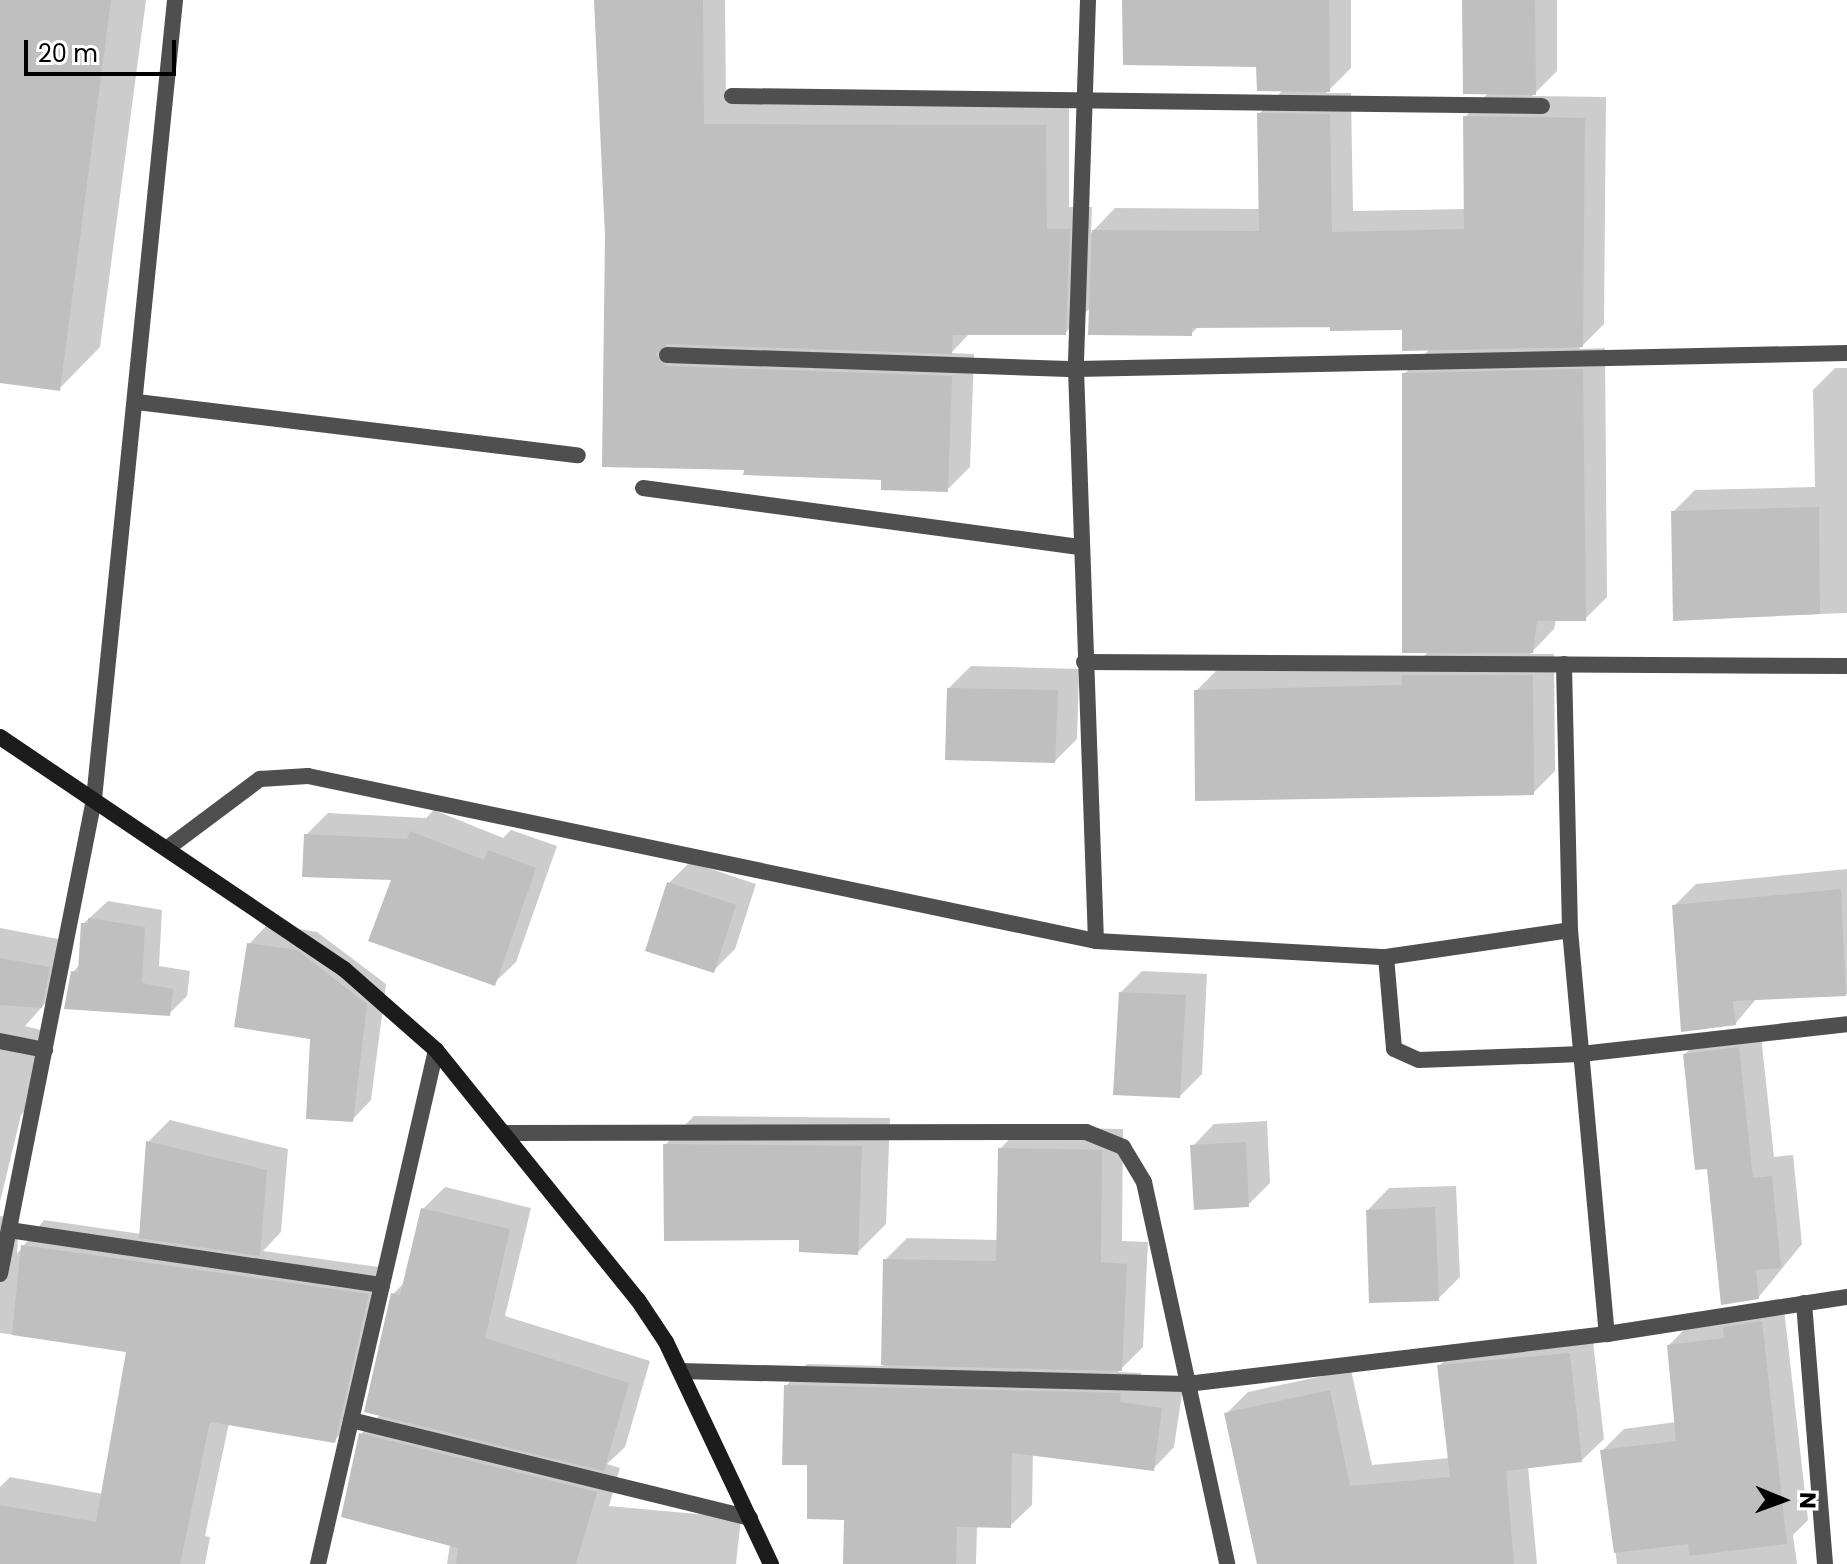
<!DOCTYPE html>
<html>
<head>
<meta charset="utf-8">
<style>
  body { margin:0 }
  #map { position:relative; width:1847px; height:1564px; overflow:hidden; background:#fff; font-family:Poppins,sans-serif }
  div>[style] { position:absolute }
  [style*='--x'] { left:calc(var(--x)*1px); top:calc(var(--y)*1px); width:calc(var(--w)*1px); rotate:calc(var(--a)*1deg) }
  .shadow>* { inset:0; background:#0003 }
  .building>* { inset:0; background:#bfbfbf }
  .street>* { height:16px; margin:-8px; padding:0 8px; transform-origin:8px; border-radius:8px; background:#4f4f4f }
  .secondary>* { height:16px; margin:-8px; padding:0 8px; transform-origin:8px; border-radius:8px; background:#1c1c1c }
  span { translate:-50% -50%; white-space:nowrap; text-align:center; line-height:1.15; -webkit-text-stroke:8px #fff; paint-order:stroke }
  .north { position:absolute; left:1743px; top:1460px; width:80px; height:80px; -webkit-text-stroke:6px #fff; paint-order:stroke; rotate:91deg; font-size:22px; font-weight:700; line-height:32px; text-align:center; color:#000 }
  .north::after { content:''; display:block; margin:auto; width:28px; height:36px; background:#000; clip-path:polygon(50% 0,100% 100%,50% 72%,0 100%) }
  .scale { position:absolute; left:24px; top:40px; width:152px; height:36px; box-sizing:border-box; border:4px solid #000; border-top:0; padding-left:10px; font-size:24px; line-height:28px; white-space:nowrap; color:#000; -webkit-text-stroke:6px #fff; paint-order:stroke }
</style>
</head>
<body>
<div id="map">
  <div class="shadow">
    <div style="clip-path:polygon(0 0,146px 0,100px 347px,59px 389px,0 381px)"></div>
    <div style="clip-path:polygon(597px 0,725px 0,726px 102px,1069px 103px,1069px 207px,1092px 207px,1091px 233px,1115px 208px,1260px 209px,1259px 114px,1283px 90px,1258px 65px,1124px 0,1351px 0,1351px 68px,1326px 93px,1351px 93px,1353px 211px,1466px 209px,1465px 117px,1489px 92px,1464px 0,1557px 0,1557px 71px,1532px 96px,1606px 97px,1604px 324px,1579px 349px,1605px 348px,1607px 597px,1585px 619px,1556px 619px,1554px 629px,1530px 654px,1554px 654px,1555px 771px,1533px 793px,1196px 691px,1218px 669px,1415px 665px,1429px 651px,1404px 651px,1404px 374px,1430px 349px,1403px 328px,1199px 326px,1191px 334px,1091px 307px,1065px 333px,970px 333px,951px 353px,974px 354px,970px 467px,947px 490px,883px 478px,746px 468px,604px 465px,607px 236px)"></div>
    <div style="clip-path:polygon(1835px 368px,1847px 368px,1847px 613px,1675px 619px,1673px 512px,1695px 490px,1815px 487px,1813px 390px)"></div>
    <div style="clip-path:polygon(971px 666px,1079px 669px,1077px 739px,1055px 761px,949px 688px)"></div>
    <div style="clip-path:polygon(434px 810px,503px 838px,511px 830px,557px 846px,516px 962px,494px 983px,394px 878px,306px 835px,328px 813px,426px 818px)"></div>
    <div style="clip-path:polygon(690px 862px,756px 884px,735px 949px,713px 971px,668px 884px)"></div>
    <div style="clip-path:polygon(1847px 869px,1847px 994px,1757px 998px,1735px 1024px,1674px 906px,1696px 884px)"></div>
    <div style="clip-path:polygon(108px 901px,162px 910px,159px 966px,190px 971px,187px 996px,169px 1014px,73px 972px,80px 964px,83px 924px)"></div>
    <div style="clip-path:polygon(268px 924px,317px 932px,386px 984px,371px 1100px,352px 1120px,312px 1037px,249px 944px)"></div>
    <div style="clip-path:polygon(0 928px,74px 942px,66px 980px,25px 1026px,41px 1030px,28px 1108px,21px 1115px,0 1202px)"></div>
    <div style="clip-path:polygon(1142px 971px,1207px 974px,1202px 1074px,1180px 1096px,1120px 993px)"></div>
    <div style="clip-path:polygon(1760px 1026px,1774px 1157px,1793px 1155px,1802px 1244px,1758px 1298px,1709px 1167px,1685px 1054px,1707px 1032px)"></div>
    <div style="clip-path:polygon(694px 1116px,890px 1118px,886px 1224px,857px 1253px,665px 1145px)"></div>
    <div style="clip-path:polygon(170px 1120px,288px 1149px,281px 1232px,263px 1251px,393px 1269px,359px 1415px,334px 1441px,229px 1423px,205px 1536px,210px 1537px,205px 1564px,0 1564px,0 1487px,10px 1477px,103px 1494px,128px 1350px,0 1333px,0 1216px,19px 1218px,17px 1254px,44px 1220px,141px 1234px,148px 1142px)"></div>
    <div style="clip-path:polygon(1267px 1121px,1270px 1183px,1248px 1205px,1193px 1146px,1214px 1124px)"></div>
    <div style="clip-path:polygon(1021px 1127px,1123px 1129px,1122px 1241px,1148px 1242px,1143px 1347px,1118px 1372px,1141px 1373px,1141px 1381px,1183px 1387px,1174px 1447px,1153px 1469px,1033px 1453px,1032px 1505px,1010px 1526px,977px 1526px,976px 1564px,845px 1564px,846px 1518px,810px 1463px,786px 1386px,807px 1364px,883px 1366px,885px 1260px,907px 1238px,998px 1240px,1000px 1149px)"></div>
    <div style="clip-path:polygon(1456px 1186px,1460px 1277px,1438px 1299px,1368px 1210px,1389px 1188px)"></div>
    <div style="clip-path:polygon(445px 1187px,531px 1208px,505px 1316px,650px 1361px,625px 1447px,607px 1464px,620px 1468px,609px 1506px,741px 1518px,736px 1564px,447px 1564px,450px 1544px,361px 1434px,381px 1414px,393px 1294px,405px 1282px,423px 1209px)"></div>
    <div style="clip-path:polygon(1783px 1300px,1808px 1520px,1793px 1535px,1797px 1564px,1617px 1564px,1602px 1451px,1624px 1429px,1676px 1422px,1669px 1345px,1691px 1323px)"></div>
    <div style="clip-path:polygon(1592px 1332px,1604px 1439px,1582px 1460px,1528px 1466px,1537px 1564px,1259px 1564px,1226px 1414px,1248px 1392px,1351px 1370px,1372px 1465px,1450px 1458px,1439px 1366px,1461px 1344px)"></div>
  </div>
  <div class="building">
    <div style="clip-path:polygon(0 0,111px 0,60px 391px,0 383px)"></div>
    <div style="clip-path:polygon(594px 0,703px 0,704px 124px,1046px 125px,1047px 229px,1070px 229px,1066px 335px,953px 335px,952px 354px,667px 344px,656px 354px,667px 366px,952px 376px,948px 492px,881px 490px,881px 480px,743px 475px,744px 470px,602px 467px,605px 236px)"></div>
    <div style="clip-path:polygon(1122px 0,1329px 0,1330px 92px,1257px 91px,1256px 67px,1123px 65px)"></div>
    <div style="clip-path:polygon(1462px 0,1535px 0,1536px 95px,1463px 94px)"></div>
    <div style="clip-path:polygon(1257px 113px,1330px 114px,1332px 232px,1464px 229px,1463px 116px,1585px 118px,1583px 347px,1402px 351px,1402px 330px,1330px 331px,1330px 327px,1192px 328px,1192px 336px,1088px 335px,1092px 230px,1259px 231px)"></div>
    <div style="clip-path:polygon(1583px 369px,1586px 621px,1537px 621px,1533px 653px,1402px 653px,1402px 373px)"></div>
    <div style="clip-path:polygon(1819px 507px,1820px 614px,1673px 621px,1671px 511px)"></div>
    <div style="clip-path:polygon(1402px 675px,1533px 675px,1534px 795px,1195px 801px,1194px 690px,1402px 685px)"></div>
    <div style="clip-path:polygon(947px 688px,1058px 690px,1055px 763px,945px 760px)"></div>
    <div style="clip-path:polygon(410px 831px,484px 860px,488px 850px,536px 868px,495px 986px,368px 941px,391px 880px,302px 877px,304px 834px,407px 839px)"></div>
    <div style="clip-path:polygon(667px 882px,736px 905px,714px 973px,645px 951px)"></div>
    <div style="clip-path:polygon(1841px 889px,1846px 996px,1733px 1001px,1736px 1025px,1681px 1032px,1672px 905px)"></div>
    <div style="clip-path:polygon(88px 918px,145px 927px,142px 983px,173px 989px,170px 1016px,64px 1009px,71px 971px,78px 972px,81px 923px,88px 923px)"></div>
    <div style="clip-path:polygon(247px 943px,297px 950px,367px 1004px,353px 1122px,306px 1119px,310px 1039px,234px 1027px)"></div>
    <div style="clip-path:polygon(0 958px,50px 967px,42px 1008px,0 1005px)"></div>
    <div style="clip-path:polygon(1119px 992px,1186px 995px,1180px 1098px,1113px 1095px)"></div>
    <div style="clip-path:polygon(1739px 1047px,1753px 1178px,1772px 1176px,1781px 1268px,1756px 1270px,1759px 1299px,1721px 1305px,1707px 1169px,1695px 1170px,1683px 1054px)"></div>
    <div style="clip-path:polygon(146px 1141px,267px 1170px,260px 1256px,139px 1238px)"></div>
    <div style="clip-path:polygon(1246px 1142px,1249px 1207px,1194px 1210px,1190px 1145px)"></div>
    <div style="clip-path:polygon(663px 1144px,862px 1146px,858px 1255px,799px 1252px,799px 1240px,664px 1241px)"></div>
    <div style="clip-path:polygon(998px 1148px,1102px 1150px,1101px 1262px,1127px 1264px,1122px 1371px,881px 1365px,883px 1259px,996px 1261px)"></div>
    <div style="clip-path:polygon(1435px 1207px,1439px 1301px,1369px 1303px,1366px 1210px)"></div>
    <div style="clip-path:polygon(421px 1208px,510px 1229px,485px 1338px,629px 1383px,604px 1471px,364px 1412px,391px 1293px,400px 1295px)"></div>
    <div style="clip-path:polygon(21px 1245px,369px 1294px,335px 1443px,210px 1422px,180px 1564px,0 1564px,0 1505px,96px 1522px,126px 1352px,12px 1335px)"></div>
    <div style="clip-path:polygon(1762px 1321px,1787px 1544px,1689px 1556px,1688px 1544px,1614px 1553px,1600px 1450px,1676px 1441px,1667px 1345px,1724px 1338px,1723px 1327px)"></div>
    <div style="clip-path:polygon(1570px 1353px,1582px 1462px,1506px 1471px,1514px 1564px,1257px 1564px,1224px 1413px,1330px 1390px,1350px 1486px,1450px 1477px,1437px 1365px)"></div>
    <div style="clip-path:polygon(784px 1385px,1121px 1393px,1120px 1402px,1162px 1408px,1154px 1471px,1012px 1453px,1011px 1528px,957px 1527px,956px 1564px,843px 1564px,844px 1520px,807px 1519px,807px 1465px,782px 1465px)"></div>
    <div style="clip-path:polygon(359px 1433px,597px 1492px,576px 1564px,456px 1564px,458px 1548px,341px 1517px)"></div>
  </div>
  <div class="street">
    <div style="--x:1088;--y:0;--w:369;--a:91.9"></div>
    <div style="--x:1076;--y:369;--w:572;--a:88"></div>
    <div style="--x:1096;--y:941;--w:290;--a:3.2"></div>
    <div style="--x:1386;--y:957;--w:186;--a:-8.3"></div>
    <div style="--x:1570;--y:930;--w:266;--a:-91.3"></div>
    <div style="--x:732;--y:96;--w:810;--a:0.71"></div>
    <div style="--x:667;--y:355;--w:409;--a:2"></div>
    <div style="--x:1076;--y:369;--w:771;--a:-1.19"></div>
    <div style="--x:137;--y:402;--w:444;--a:6.9"></div>
    <div style="--x:643;--y:488;--w:442;--a:7.7"></div>
    <div style="--x:1084;--y:662;--w:763;--a:0.3"></div>
    <div style="--x:169;--y:847;--w:114;--a:-36.8"></div>
    <div style="--x:260;--y:779;--w:48;--a:-3.6"></div>
    <div style="--x:308;--y:776;--w:805;--a:11.83"></div>
    <div style="--x:1570;--y:930;--w:406;--a:84.8"></div>
    <div style="--x:1386;--y:957;--w:92;--a:85"></div>
    <div style="--x:1394;--y:1049;--w:27;--a:24"></div>
    <div style="--x:1419;--y:1060;--w:162;--a:-2.1"></div>
    <div style="--x:1581;--y:1054;--w:268;--a:-6.4"></div>
    <div style="--x:0;--y:1041;--w:46;--a:11.3"></div>
    <div style="--x:505;--y:1133;--w:581;--a:-0.1"></div>
    <div style="--x:1086;--y:1132;--w:40;--a:22"></div>
    <div style="--x:1123;--y:1147;--w:41;--a:59"></div>
    <div style="--x:1144;--y:1182;--w:391;--a:77.7"></div>
    <div style="--x:9;--y:1230;--w:377;--a:8.4"></div>
    <div style="--x:0;--y:1274;--w:484;--a:-78.8"></div>
    <div style="--x:94;--y:799;--w:803;--a:-84.21"></div>
    <div style="--x:1804;--y:1303;--w:262;--a:85.4"></div>
    <div style="--x:680;--y:1371;--w:507;--a:1.47"></div>
    <div style="--x:1187;--y:1384;--w:423;--a:-6.8"></div>
    <div style="--x:1607;--y:1334;--w:243;--a:-8.8"></div>
    <div style="--x:351;--y:1420;--w:411;--a:13.8"></div>
    <div style="--x:318;--y:1564;--w:527;--a:-77.07"></div>
  </div>
  <div class="secondary">
    <div style="--x:0;--y:737;--w:415;--a:34"></div>
    <div style="--x:344;--y:969;--w:123;--a:41.4"></div>
    <div style="--x:436;--y:1050;--w:321;--a:51.1"></div>
    <div style="--x:638;--y:1300;--w:50;--a:56.3"></div>
    <div style="--x:666;--y:1342;--w:246;--a:64.7"></div>
  </div>
  <div class="north">N</div>
  <div class="scale">20 m</div>
</div>
</body>
</html>
